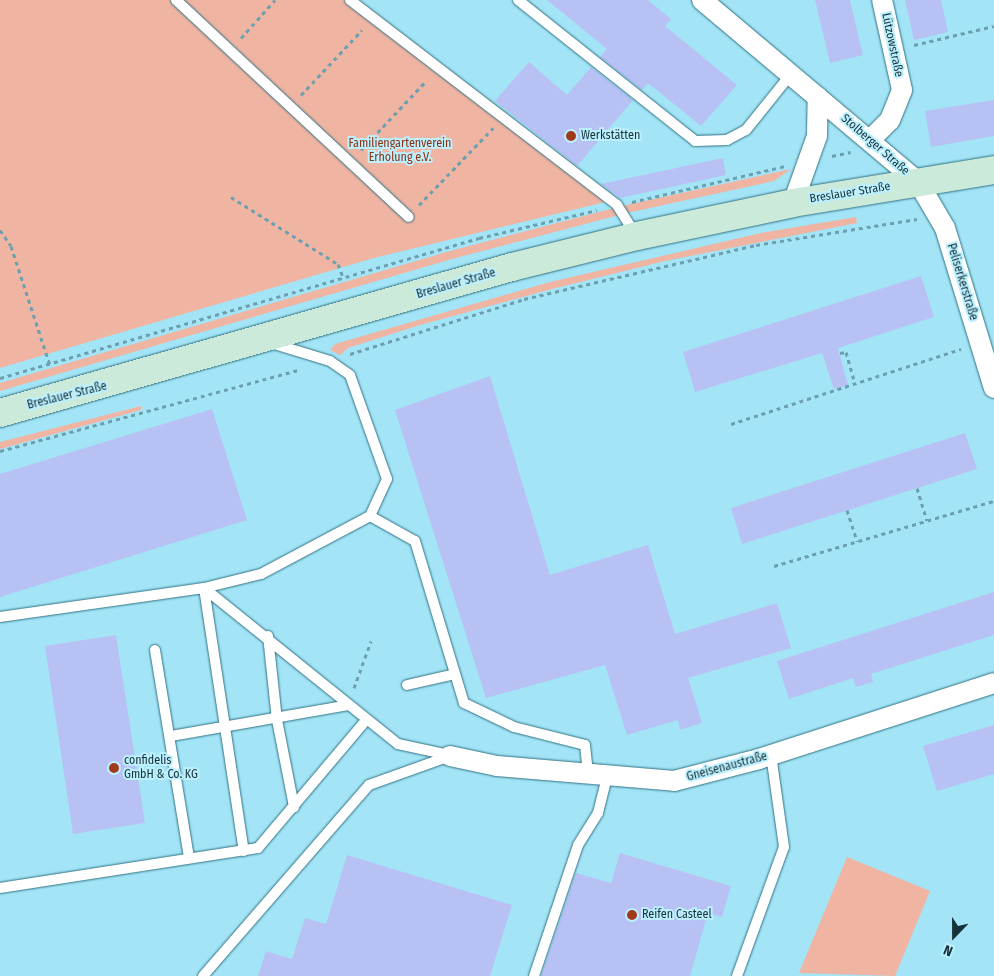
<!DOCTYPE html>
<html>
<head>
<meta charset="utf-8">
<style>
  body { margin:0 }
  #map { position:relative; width:994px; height:976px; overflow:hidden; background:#a3e5f7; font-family:"Fira Sans Condensed",sans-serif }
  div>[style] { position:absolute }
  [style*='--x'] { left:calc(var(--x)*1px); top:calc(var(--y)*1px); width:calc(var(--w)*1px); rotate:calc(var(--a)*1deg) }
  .green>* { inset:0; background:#f0b4a2 }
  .building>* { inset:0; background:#b8c1f3 }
  .path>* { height:3px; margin-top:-1.5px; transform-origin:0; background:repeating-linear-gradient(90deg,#6da0ae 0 4px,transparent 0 8px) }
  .roads { filter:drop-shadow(0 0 1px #317283) drop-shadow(0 0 1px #317283) }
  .lane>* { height:10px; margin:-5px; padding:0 5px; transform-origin:5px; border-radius:5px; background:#fff }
  .street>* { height:20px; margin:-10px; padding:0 10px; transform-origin:10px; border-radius:10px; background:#fff }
  .secondary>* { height:28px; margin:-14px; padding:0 14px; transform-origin:14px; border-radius:14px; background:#cceada }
  .dots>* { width:14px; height:14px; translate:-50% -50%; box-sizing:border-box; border:2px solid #bcf0ff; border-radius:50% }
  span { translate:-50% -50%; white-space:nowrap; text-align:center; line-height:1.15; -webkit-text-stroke:4px #bcf0ff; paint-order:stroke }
  .street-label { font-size:12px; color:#17333a }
  .poi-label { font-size:12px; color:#17333a }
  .left { translate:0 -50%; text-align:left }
  .park-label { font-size:12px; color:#8e3113 }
  .north { position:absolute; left:929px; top:911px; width:50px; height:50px; -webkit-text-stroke:4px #bcf0ff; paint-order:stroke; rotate:202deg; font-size:14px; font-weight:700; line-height:20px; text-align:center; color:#17333a }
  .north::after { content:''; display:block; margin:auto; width:18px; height:22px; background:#17333a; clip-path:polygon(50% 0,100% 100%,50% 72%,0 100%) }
</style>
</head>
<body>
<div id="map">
  <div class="green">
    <div style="clip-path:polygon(0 0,359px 0,618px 199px,374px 258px,0 368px)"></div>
    <div style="clip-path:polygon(791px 169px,774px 181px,627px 213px,452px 259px,0 391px,0 383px,450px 251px,622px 206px)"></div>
    <div style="clip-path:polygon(856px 217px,857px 223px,665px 261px,552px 289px,420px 325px,348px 348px,340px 355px,330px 350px,335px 344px,359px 337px,550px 282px,761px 233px)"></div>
    <div style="clip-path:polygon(141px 406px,141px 410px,0 449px,0 442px)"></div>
    <div style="clip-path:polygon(847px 857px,930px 891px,895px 976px,799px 973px)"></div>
  </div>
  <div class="building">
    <div style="clip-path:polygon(547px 0,648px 0,671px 19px,665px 26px,737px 85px,701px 126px,648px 83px,642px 90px,600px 57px,607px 49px)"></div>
    <div style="clip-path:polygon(815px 0,850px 0,863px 55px,830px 63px)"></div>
    <div style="clip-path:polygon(905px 0,941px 0,948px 32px,914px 40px)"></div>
    <div style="clip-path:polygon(529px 62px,567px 95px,591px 67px,633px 100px,577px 166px,495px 101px)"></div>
    <div style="clip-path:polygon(994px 100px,994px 136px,931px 147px,925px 111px)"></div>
    <div style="clip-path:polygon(723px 158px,726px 175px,620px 198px,601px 184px)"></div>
    <div style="clip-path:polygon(921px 276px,934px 317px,838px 348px,848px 385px,834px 389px,822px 353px,695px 392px,683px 352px)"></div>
    <div style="clip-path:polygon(490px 376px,550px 575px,648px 545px,675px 634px,777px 603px,791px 648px,688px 678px,702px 723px,680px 730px,678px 720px,627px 735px,605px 665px,486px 698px,395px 410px)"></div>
    <div style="clip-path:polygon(212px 409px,247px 520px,0 597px,0 474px)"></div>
    <div style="clip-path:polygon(965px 433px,977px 469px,742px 544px,731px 508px)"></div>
    <div style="clip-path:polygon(994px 592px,994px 635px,871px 674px,873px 682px,856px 687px,853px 678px,789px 699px,777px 661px)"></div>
    <div style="clip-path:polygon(116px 635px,145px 823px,73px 834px,45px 646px)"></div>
    <div style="clip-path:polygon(994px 725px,994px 774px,937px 791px,923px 746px)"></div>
    <div style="clip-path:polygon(620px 853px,731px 886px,722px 917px,708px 913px,690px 976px,541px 976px,576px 873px,611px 883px)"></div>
    <div style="clip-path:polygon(347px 855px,512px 905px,490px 976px,258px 976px,266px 951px,292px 959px,305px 918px,326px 924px)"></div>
  </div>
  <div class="path">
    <div style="--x:241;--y:38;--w:51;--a:-48.2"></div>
    <div style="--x:914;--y:45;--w:82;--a:-13.4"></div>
    <div style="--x:301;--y:95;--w:89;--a:-46.8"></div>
    <div style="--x:361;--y:150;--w:96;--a:-46.7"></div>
    <div style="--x:832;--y:156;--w:19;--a:-12"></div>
    <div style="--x:231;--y:197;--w:126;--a:32.1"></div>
    <div style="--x:338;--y:264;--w:14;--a:69"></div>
    <div style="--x:632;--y:202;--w:157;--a:-13.2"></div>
    <div style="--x:419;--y:205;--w:107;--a:-46.1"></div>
    <div style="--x:0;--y:230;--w:19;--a:55"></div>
    <div style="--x:11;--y:246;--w:125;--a:71.9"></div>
    <div style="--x:840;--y:353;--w:6;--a:-9"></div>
    <div style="--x:846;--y:352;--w:32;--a:74"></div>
    <div style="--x:350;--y:354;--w:182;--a:-17.5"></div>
    <div style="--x:524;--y:299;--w:238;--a:-13.1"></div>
    <div style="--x:756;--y:245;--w:163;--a:-9.2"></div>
    <div style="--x:0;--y:378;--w:499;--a:-16.3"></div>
    <div style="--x:479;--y:238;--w:121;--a:-13.3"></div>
    <div style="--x:731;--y:424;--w:242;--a:-18.1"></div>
    <div style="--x:0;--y:451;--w:309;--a:-15.2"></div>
    <div style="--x:917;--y:488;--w:34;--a:73"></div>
    <div style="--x:847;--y:510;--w:33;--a:72"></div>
    <div style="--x:774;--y:566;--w:229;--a:-16.5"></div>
    <div style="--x:354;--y:688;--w:50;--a:-70.1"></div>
  </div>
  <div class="roads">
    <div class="lane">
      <div style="--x:176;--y:0;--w:318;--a:43"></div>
      <div style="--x:350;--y:0;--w:337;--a:37.5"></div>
      <div style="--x:617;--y:205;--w:36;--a:58"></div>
      <div style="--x:518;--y:0;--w:226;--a:38.5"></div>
      <div style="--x:695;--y:141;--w:32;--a:-2"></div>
      <div style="--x:727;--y:140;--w:21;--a:-28"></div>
      <div style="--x:746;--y:130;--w:72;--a:-51.2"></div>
      <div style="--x:370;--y:516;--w:51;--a:29.1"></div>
      <div style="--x:415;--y:541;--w:169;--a:73.2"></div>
      <div style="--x:464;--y:703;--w:55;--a:25.6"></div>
      <div style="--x:514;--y:727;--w:73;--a:14.2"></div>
      <div style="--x:585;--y:745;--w:30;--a:84"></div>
      <div style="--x:204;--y:588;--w:249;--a:38.8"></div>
      <div style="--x:398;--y:744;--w:52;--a:12.2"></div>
      <div style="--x:204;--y:588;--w:266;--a:81.4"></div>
      <div style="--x:0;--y:617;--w:206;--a:-8.1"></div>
      <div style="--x:204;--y:588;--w:59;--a:-13.8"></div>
      <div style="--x:261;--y:574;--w:123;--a:-28"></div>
      <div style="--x:370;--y:516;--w:41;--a:-65.3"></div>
      <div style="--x:387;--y:479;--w:110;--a:-109.6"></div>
      <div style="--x:350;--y:375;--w:24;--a:-145"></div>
      <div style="--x:330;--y:361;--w:62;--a:-163"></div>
      <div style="--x:268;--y:636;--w:84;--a:83.9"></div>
      <div style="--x:277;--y:720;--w:89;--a:78.9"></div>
      <div style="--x:155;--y:650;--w:211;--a:80.7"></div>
      <div style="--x:407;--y:685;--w:49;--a:-12.9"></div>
      <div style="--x:171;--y:736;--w:180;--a:-9.9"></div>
      <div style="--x:0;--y:888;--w:261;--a:-8.8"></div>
      <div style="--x:258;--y:848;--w:167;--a:-49.8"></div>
      <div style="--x:203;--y:976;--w:253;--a:-49"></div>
      <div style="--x:369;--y:785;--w:86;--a:-19.7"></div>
      <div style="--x:534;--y:976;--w:138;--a:-71.4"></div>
      <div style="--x:578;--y:845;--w:38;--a:-58"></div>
      <div style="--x:598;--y:813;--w:37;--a:-76"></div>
      <div style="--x:737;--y:976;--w:137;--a:-70"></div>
      <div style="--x:784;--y:847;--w:93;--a:-98"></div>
    </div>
    <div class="street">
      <div style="--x:702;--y:0;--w:282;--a:40.1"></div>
      <div style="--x:918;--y:182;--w:53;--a:59.6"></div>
      <div style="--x:945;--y:228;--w:167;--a:73"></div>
      <div style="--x:870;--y:140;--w:28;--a:-45"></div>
      <div style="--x:890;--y:120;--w:32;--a:-68"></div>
      <div style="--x:902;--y:90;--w:92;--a:-102.5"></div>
      <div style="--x:793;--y:203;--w:71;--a:-70.3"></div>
      <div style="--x:817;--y:136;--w:39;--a:-89"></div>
      <div style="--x:450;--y:756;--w:48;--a:12"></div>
      <div style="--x:497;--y:766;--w:178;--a:4.8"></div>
      <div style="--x:674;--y:781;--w:88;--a:-14.5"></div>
      <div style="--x:759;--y:759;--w:247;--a:-17.9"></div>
    </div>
    <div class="secondary">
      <div style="--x:0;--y:413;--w:532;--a:-15.92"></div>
      <div style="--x:512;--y:267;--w:129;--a:-13.9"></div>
      <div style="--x:637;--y:236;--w:159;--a:-11.9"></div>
      <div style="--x:793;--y:203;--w:204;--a:-9.3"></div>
    </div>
  </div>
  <div class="dots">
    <div style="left:571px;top:136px;background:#a13a1a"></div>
    <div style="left:114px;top:768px;background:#a13a1a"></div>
    <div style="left:632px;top:915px;background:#a13a1a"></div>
  </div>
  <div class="street-label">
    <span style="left:892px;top:45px;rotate:78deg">Lützowstraße</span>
    <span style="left:875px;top:145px;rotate:41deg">Stolberger Straße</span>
    <span style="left:850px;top:193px;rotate:-9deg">Breslauer Straße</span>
    <span style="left:962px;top:282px;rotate:73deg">Peliserkerstraße</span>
    <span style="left:456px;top:284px;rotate:-16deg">Breslauer Straße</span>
    <span style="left:67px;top:396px;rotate:-14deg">Breslauer Straße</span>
    <span style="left:727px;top:767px;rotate:-15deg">Gneisenaustraße</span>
  </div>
  <div class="poi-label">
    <span class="left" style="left:581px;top:136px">Werkstätten</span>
    <span class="left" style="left:124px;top:768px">confidelis<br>GmbH &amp; Co. KG</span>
    <span class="left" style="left:642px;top:915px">Reifen Casteel</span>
  </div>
  <div class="park-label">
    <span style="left:400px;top:151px">Familiengartenverein<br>Erholung e.V.</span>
  </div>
  <div class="north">N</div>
</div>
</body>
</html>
